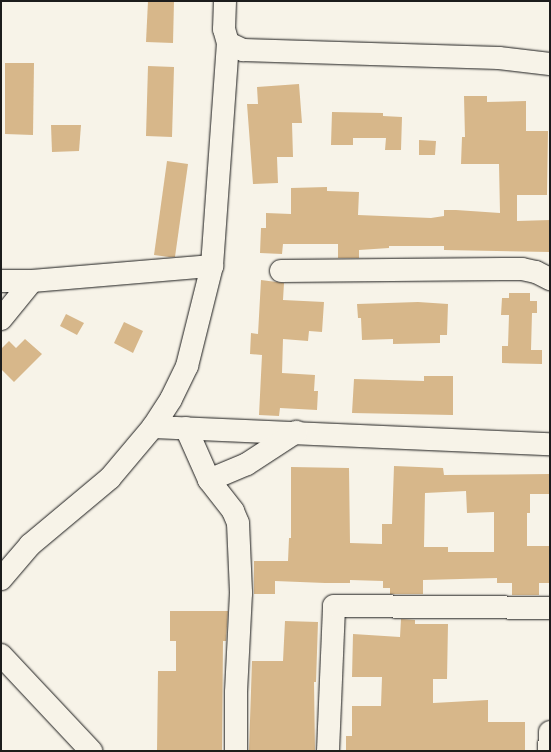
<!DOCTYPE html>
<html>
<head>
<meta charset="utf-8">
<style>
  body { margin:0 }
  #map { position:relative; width:551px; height:752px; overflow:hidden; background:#f7f3e8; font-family:Dekko,sans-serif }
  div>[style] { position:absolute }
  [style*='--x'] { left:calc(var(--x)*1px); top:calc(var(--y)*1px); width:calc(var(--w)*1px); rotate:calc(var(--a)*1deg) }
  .building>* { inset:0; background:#d7b78a }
  .roads { filter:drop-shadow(0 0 1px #1c1c1c) drop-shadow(0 0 1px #1c1c1c) }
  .minor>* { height:22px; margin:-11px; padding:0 11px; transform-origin:11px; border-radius:11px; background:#f7f3e8 }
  span { translate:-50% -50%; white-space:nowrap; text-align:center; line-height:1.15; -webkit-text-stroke:3px #f7f3e8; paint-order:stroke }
  .frame { position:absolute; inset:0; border:2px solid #1c1c1c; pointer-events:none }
</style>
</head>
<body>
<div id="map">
  <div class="building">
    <div style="clip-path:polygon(148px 1px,174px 1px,173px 43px,146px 42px)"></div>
    <div style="clip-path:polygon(5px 63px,34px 63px,33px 135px,5px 134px)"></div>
    <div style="clip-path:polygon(148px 66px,174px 67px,172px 137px,146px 136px)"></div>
    <div style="clip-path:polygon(299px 84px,302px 123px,292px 123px,293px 157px,277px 157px,278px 183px,253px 184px,247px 104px,258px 104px,257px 87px)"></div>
    <div style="clip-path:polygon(464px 96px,487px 96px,487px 102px,526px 101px,526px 131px,548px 131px,547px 195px,517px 195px,517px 221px,550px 220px,550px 252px,444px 250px,444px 246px,389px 246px,389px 248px,359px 250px,359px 258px,338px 258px,338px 244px,283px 244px,282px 254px,260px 253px,261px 228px,266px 228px,266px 213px,291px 214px,291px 188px,327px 187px,327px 191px,359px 192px,358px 215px,431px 218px,444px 216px,444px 210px,456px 210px,500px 213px,499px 164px,461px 164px,462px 137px,465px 137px)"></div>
    <div style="clip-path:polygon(332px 112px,383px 113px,383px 116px,402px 117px,401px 150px,385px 150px,386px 138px,353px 138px,353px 145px,331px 145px)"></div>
    <div style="clip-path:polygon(51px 125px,81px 125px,79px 151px,52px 152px)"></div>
    <div style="clip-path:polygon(419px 140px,436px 141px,435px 155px,419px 155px)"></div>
    <div style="clip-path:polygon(167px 161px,188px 164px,175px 257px,169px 257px,154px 255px)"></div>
    <div style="clip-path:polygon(261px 280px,284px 283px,283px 300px,324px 302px,322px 332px,309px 331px,308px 341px,283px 339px,282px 373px,315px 375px,314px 391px,318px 391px,317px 410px,280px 408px,279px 416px,259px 415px,262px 355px,250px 354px,251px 333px,258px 334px)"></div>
    <div style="clip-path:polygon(509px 293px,530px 293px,530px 301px,537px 301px,537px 313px,532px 313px,531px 350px,542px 350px,542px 364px,502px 363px,502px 346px,508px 346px,509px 315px,501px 315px,502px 298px,509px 298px)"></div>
    <div style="clip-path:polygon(418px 302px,448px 304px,447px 335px,440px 335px,440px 343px,393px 344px,393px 339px,362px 340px,361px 318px,358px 318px,357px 304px)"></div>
    <div style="clip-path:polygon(66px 314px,84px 323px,77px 335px,60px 326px)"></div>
    <div style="clip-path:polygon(124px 322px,143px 331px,133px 353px,114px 343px)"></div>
    <div style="clip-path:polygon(25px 339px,42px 354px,14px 382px,1px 369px,1px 349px,9px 341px,16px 348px)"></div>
    <div style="clip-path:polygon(424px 376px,453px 376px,453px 415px,352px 413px,354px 379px,424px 381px)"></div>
    <div style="clip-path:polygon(evenodd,394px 466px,443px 468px,444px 475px,550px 474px,550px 494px,530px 494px,530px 513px,527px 513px,527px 546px,550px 546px,550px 583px,539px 583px,539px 595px,512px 595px,512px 583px,497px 583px,497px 578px,423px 580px,423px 594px,390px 594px,390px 588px,383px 588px,383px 581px,350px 580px,350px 583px,325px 583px,275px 581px,275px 594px,254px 594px,254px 561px,288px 561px,289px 538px,291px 538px,291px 467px,349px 468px,350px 543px,382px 544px,382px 524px,392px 524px,394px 466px,466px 491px,467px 513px,494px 512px,494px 552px,448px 552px,448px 547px,424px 547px,425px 493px,466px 491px)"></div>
    <div style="clip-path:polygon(170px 611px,228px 611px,226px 641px,223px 641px,222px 751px,157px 751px,158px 671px,176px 671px,176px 641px,170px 641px)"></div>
    <div style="clip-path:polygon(401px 619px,415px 620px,415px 624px,448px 624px,447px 679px,433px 679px,433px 703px,488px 700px,488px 722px,525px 722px,525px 751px,346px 751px,346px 736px,352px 736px,352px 706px,381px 706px,382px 677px,352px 677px,353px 634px,400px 637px)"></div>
    <div style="clip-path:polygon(285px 621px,318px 622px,316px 682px,314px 682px,315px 751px,249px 751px,252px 661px,283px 661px)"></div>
  </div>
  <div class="roads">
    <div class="minor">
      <div style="--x:225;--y:1;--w:28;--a:92"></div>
      <div style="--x:224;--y:29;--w:15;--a:74"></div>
      <div style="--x:228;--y:43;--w:17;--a:25"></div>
      <div style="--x:243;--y:50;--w:256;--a:1.8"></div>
      <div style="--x:499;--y:58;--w:51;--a:6.7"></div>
      <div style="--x:281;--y:271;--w:241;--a:-0.5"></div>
      <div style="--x:522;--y:269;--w:14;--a:12"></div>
      <div style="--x:536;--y:272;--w:16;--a:27"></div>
      <div style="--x:1;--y:281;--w:31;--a:0"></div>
      <div style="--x:1;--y:319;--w:49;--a:-50.8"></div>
      <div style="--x:32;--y:281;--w:181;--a:-4.8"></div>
      <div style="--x:153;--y:427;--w:397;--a:2.5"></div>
      <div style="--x:186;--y:428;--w:57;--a:66.1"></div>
      <div style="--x:209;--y:480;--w:39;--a:52"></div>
      <div style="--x:233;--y:511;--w:13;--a:67"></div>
      <div style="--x:238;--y:523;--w:70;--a:87.5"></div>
      <div style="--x:241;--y:593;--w:100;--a:92.9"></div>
      <div style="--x:236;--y:693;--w:58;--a:90"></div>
      <div style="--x:209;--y:480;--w:41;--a:-22.8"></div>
      <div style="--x:247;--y:464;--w:59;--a:-33.1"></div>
      <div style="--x:1;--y:579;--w:45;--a:-49.5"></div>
      <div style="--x:30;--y:545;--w:104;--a:-39.9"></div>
      <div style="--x:110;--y:478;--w:67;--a:-49.9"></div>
      <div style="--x:153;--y:427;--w:33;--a:-57"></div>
      <div style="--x:171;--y:399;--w:37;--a:-64"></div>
      <div style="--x:187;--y:366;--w:103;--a:-76"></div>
      <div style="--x:212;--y:266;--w:224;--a:-85.9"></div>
      <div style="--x:1;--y:655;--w:132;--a:46.8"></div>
      <div style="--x:328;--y:751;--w:145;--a:-87.6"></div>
      <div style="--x:334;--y:606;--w:216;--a:0.5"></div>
      <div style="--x:549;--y:751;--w:19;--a:-87"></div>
    </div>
  </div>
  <div class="frame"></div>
</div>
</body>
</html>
